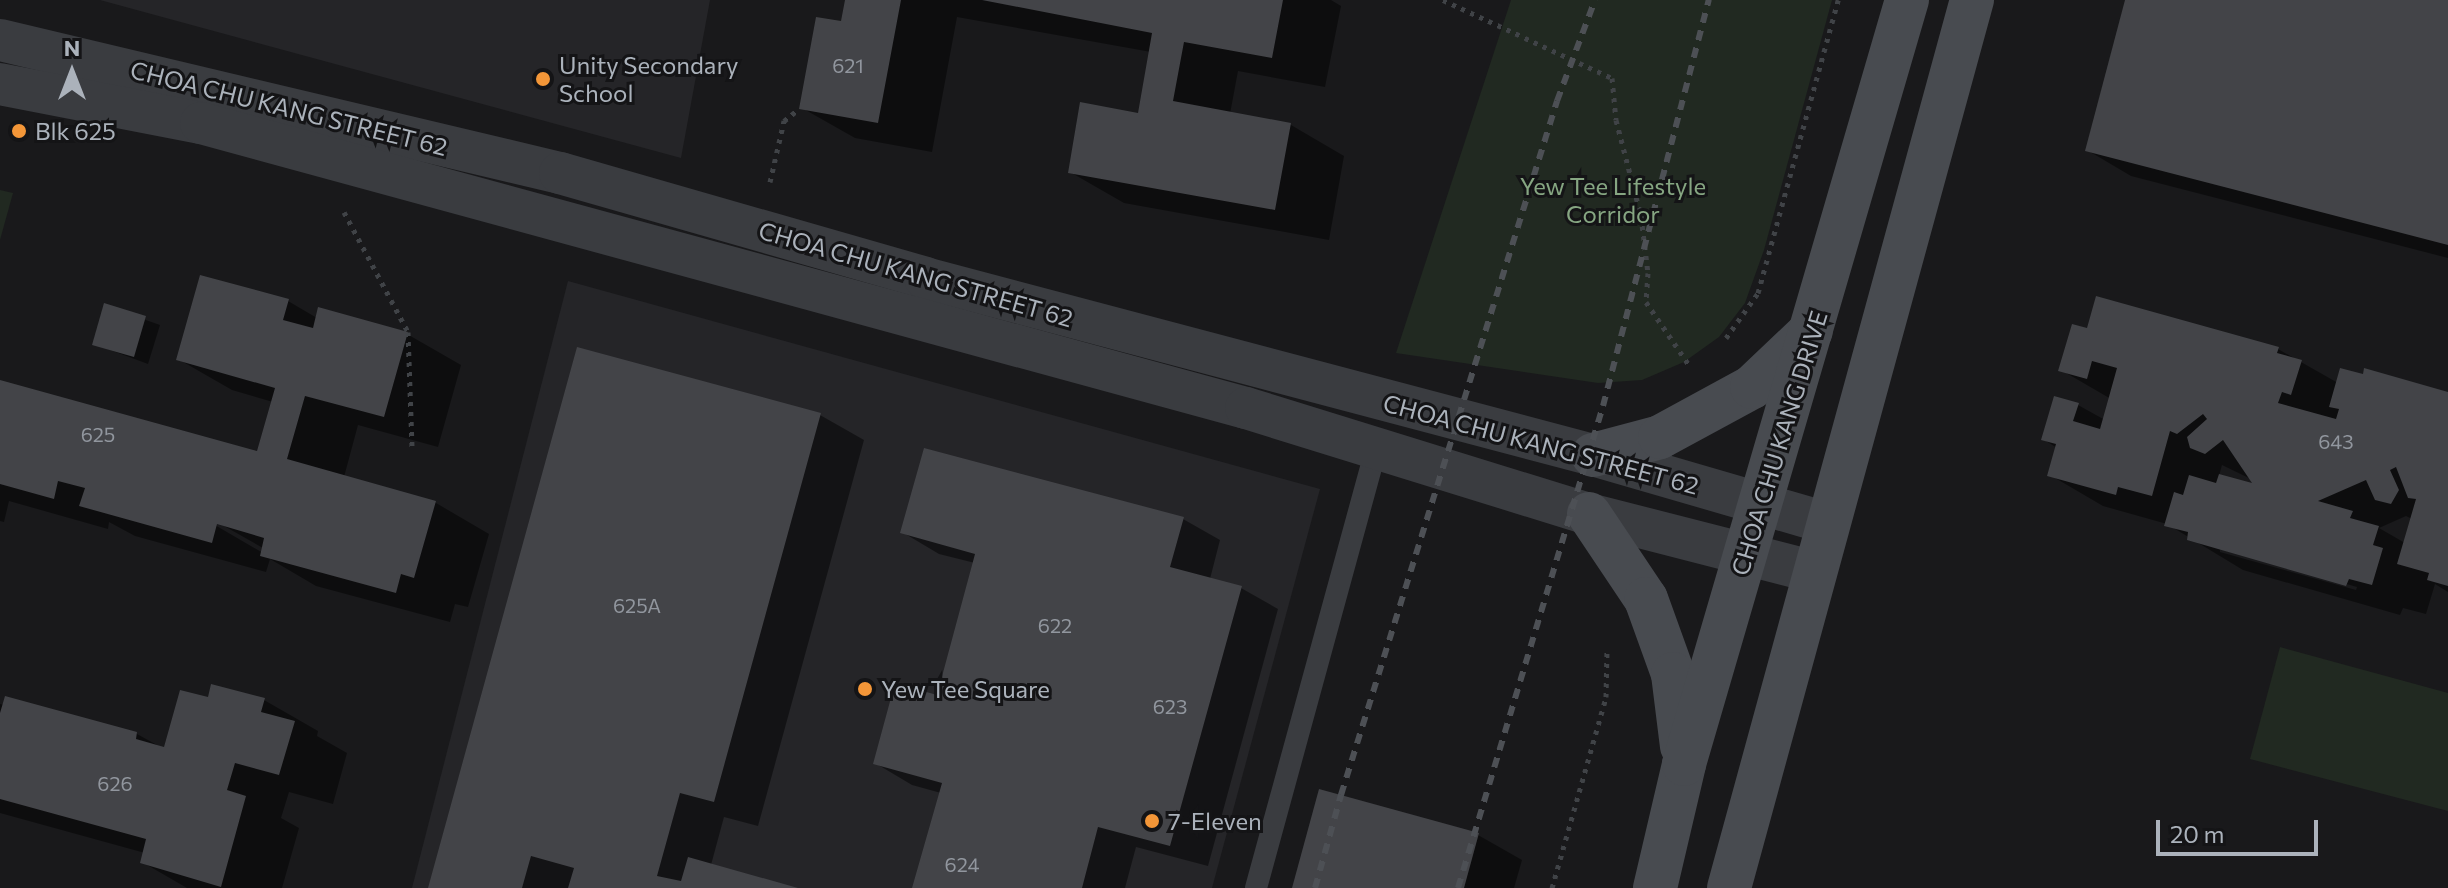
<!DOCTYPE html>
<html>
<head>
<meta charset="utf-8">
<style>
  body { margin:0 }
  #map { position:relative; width:2448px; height:888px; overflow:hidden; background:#19191b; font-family:Commissioner,sans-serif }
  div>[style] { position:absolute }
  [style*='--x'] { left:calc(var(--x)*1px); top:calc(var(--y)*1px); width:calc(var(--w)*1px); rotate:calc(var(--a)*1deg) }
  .built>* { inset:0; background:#252528 }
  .green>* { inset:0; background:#212921 }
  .shadow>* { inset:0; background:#0007 }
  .building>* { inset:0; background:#434448 }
  .path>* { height:5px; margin-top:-2.5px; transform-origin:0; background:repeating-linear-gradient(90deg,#404347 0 4px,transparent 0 10px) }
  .service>* { height:22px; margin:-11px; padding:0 11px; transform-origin:11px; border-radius:11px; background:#3a3c40 }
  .minor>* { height:42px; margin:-21px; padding:0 21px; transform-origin:21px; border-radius:21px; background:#3a3c40 }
  .secondary>* { height:44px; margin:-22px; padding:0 22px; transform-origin:22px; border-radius:22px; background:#484b50 }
  .rail>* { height:6px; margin-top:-3px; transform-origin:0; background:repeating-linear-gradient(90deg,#4d5055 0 10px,transparent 0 18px) }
  .dots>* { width:22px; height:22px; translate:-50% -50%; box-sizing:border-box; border:4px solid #141416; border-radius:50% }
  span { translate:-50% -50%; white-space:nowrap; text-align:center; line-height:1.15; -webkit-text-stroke:6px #141416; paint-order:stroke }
  .number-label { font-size:20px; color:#91969e }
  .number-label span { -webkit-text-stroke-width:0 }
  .poi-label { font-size:24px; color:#abb2bb }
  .left { translate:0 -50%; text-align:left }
  .street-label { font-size:24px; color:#abb2bb }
  .park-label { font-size:24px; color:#86a682 }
  .north { position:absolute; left:32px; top:32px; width:80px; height:80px; -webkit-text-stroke:6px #141416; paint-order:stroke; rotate:0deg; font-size:22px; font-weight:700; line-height:32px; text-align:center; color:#abb2bb }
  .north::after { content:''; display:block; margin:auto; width:28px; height:36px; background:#abb2bb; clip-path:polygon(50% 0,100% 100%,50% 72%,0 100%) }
  .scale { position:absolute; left:2156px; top:820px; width:162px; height:36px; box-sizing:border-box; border:4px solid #abb2bb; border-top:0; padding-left:10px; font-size:24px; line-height:28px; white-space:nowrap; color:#abb2bb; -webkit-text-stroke:6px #141416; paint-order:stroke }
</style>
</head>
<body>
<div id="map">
  <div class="built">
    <div style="clip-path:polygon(100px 0,710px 0,681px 158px)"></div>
    <div style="clip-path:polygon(568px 281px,1320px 489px,1212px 888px,412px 888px)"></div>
  </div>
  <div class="green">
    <div style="clip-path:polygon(1511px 0,1832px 0,1764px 250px,1745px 303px,1719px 337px,1684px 362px,1642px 380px,1598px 383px,1396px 353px)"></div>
    <div style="clip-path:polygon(0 190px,13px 193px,0 240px)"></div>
    <div style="clip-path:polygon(2280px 647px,2448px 693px,2448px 811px,2250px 759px)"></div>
  </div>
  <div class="shadow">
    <div style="clip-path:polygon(847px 0,1331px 0,1341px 6px,1325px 87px,1238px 71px,1230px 114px,1291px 125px,1344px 156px,1329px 240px,1124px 203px,1070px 172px,1139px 115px,1151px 52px,957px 17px,932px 152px,855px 138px,802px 108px,843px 23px)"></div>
    <div style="clip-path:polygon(2127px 0,2448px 0,2448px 258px,2131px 176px,2087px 150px)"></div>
    <div style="clip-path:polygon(evenodd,202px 278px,288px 301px,317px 318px,407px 334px,461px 365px,438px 447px,358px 425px,344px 477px,436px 503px,489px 534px,468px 607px,455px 604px,450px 622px,316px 586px,270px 559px,266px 572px,135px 536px,109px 522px,108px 529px,9px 501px,4px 522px,0 521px,0 382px,258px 454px,273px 402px,232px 390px,178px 359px,202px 278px,210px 518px,263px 548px,263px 553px,208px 521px,210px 518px)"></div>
    <div style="clip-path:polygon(106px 306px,160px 325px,148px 364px,94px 344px)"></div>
    <div style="clip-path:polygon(evenodd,2088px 330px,2278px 349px,2338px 383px,2448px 394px,2448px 592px,2435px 584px,2426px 614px,2403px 608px,2400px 615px,2243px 570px,2167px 524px,2103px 506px,2050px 475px,2057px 448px,2043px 439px,2078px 405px,2105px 420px,2111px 399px,2061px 370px,2088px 330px,2222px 465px,2255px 481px,2254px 486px,2219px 476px,2222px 465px,2088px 330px,2406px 516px,2412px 519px,2405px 543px,2379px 528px,2406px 516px,2088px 330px,2220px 548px,2357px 587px,2356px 590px,2220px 552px,2220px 548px)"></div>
    <div style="clip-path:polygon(820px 415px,864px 440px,758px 826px,724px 817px,711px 865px,794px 888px,430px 888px)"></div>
    <div style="clip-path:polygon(1183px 519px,1220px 540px,1210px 579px,1241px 588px,1278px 609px,1208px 866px,1136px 847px,1125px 888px,914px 888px,941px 793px,912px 785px,875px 763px,938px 697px,975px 563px,939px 554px,902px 532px)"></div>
    <div style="clip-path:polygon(209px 700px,264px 700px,318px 731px,317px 736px,347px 753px,333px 804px,289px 792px,281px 818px,299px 828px,282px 888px,187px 888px,142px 862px,145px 853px,0 813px,0 704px,137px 734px,166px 750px)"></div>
    <div style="clip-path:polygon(1478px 835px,1522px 860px,1514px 888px,1294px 888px)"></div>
  </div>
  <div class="building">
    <div style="clip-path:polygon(845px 0,901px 0,878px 123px,799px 109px,816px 17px,841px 21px)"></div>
    <div style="clip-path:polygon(982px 0,1283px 0,1272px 58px,1184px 42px,1173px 101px,1291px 123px,1275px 210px,1068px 173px,1080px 102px,1138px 113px,1152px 33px)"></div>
    <div style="clip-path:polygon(2125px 0,2448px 0,2448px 245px,2085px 151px)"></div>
    <div style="clip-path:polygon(200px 275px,289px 299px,283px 320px,313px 328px,318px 307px,408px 332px,384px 417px,305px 396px,287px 459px,436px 501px,414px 578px,401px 574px,396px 593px,260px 556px,264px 538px,217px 524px,212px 543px,79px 506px,85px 488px,58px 481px,54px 499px,0 484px,0 380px,257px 451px,275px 388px,176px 360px)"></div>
    <div style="clip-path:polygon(2096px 296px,2279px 347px,2277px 353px,2302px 360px,2291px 395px,2282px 392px,2278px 403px,2336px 419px,2339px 409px,2329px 407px,2340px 368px,2363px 374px,2364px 368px,2448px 392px,2448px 586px,2427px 580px,2429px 573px,2397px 564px,2416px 499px,2408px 498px,2396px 467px,2390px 470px,2399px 490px,2391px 504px,2375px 500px,2366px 480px,2318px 501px,2353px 511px,2350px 518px,2379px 526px,2373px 545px,2383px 548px,2372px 585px,2349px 579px,2346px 586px,2187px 540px,2188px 532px,2164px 526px,2174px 492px,2183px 495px,2189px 475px,2216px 483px,2219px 474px,2252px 483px,2223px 440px,2205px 454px,2190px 448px,2187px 437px,2207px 419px,2203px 414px,2177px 434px,2170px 431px,2152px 496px,2118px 487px,2116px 495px,2047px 476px,2056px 444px,2041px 440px,2054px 396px,2079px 403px,2073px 421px,2100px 429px,2117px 368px,2092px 361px,2087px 379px,2058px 371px,2072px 324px,2087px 328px)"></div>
    <div style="clip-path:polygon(104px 303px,146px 316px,134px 357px,92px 345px)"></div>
    <div style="clip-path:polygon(577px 347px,821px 413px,714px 802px,680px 793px,657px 876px,681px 881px,688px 857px,798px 888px,568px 888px,574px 868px,531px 856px,522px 888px,428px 888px)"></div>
    <div style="clip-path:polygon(924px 448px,1184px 517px,1170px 567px,1242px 586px,1170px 846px,1098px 827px,1082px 888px,912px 888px,942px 783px,873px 764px,895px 683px,937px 695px,975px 554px,900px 533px)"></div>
    <div style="clip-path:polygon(211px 684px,265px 698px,261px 712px,295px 721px,279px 775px,235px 763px,227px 790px,246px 796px,221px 887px,140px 863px,146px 839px,0 799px,0 713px,5px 696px,137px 732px,136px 739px,164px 747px,180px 690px,208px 697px)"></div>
    <div style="clip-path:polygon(1319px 789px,1479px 833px,1464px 888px,1292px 888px)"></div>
  </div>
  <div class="path">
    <div style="--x:1443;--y:0;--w:186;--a:24.8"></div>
    <div style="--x:1612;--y:78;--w:42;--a:84.6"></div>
    <div style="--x:1616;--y:120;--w:99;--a:75.4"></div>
    <div style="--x:1641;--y:216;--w:57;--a:83"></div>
    <div style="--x:1648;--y:273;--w:29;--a:94"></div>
    <div style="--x:1646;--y:302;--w:76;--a:55.7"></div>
    <div style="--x:770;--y:182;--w:63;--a:-77.1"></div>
    <div style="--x:784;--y:121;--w:19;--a:-39"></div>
    <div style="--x:344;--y:212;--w:136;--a:61.9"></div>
    <div style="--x:408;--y:332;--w:115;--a:88"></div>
    <div style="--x:1726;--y:338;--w:55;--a:-54.6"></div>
    <div style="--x:1758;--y:293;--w:304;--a:-74.7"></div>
    <div style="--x:1552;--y:888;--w:198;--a:-74.2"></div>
    <div style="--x:1606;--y:697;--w:48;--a:-88.8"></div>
  </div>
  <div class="service">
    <div style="--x:1256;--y:888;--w:457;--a:-74.7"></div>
  </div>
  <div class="minor">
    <div style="--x:0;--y:40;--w:576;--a:13.36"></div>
    <div style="--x:560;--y:173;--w:380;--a:16"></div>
    <div style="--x:925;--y:278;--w:691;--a:14.84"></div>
    <div style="--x:1593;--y:455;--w:244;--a:16.2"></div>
    <div style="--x:0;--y:84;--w:205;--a:11"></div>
    <div style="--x:201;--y:123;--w:1083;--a:15.26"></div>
    <div style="--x:1246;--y:408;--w:359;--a:17.2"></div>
    <div style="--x:1589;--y:514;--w:233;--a:14.4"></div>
  </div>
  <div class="secondary">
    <div style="--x:1593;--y:455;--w:69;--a:-15"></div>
    <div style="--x:1660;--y:437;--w:105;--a:-28.5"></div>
    <div style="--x:1752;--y:387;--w:81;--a:-43.5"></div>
    <div style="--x:1589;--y:514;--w:102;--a:56.2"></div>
    <div style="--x:1646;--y:599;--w:80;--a:70.2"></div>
    <div style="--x:1673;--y:674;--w:73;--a:82.9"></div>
    <div style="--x:1655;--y:888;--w:127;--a:-76.8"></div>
    <div style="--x:1684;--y:764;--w:796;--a:-73.73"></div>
    <div style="--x:1729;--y:888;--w:921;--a:-74.7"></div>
  </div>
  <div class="rail">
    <div style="--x:1315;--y:888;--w:97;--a:-74.4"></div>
    <div style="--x:1341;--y:795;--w:727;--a:-72.71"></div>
    <div style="--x:1557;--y:101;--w:108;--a:-69.4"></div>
    <div style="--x:1458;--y:888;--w:503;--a:-73.26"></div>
    <div style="--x:1603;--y:406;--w:420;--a:-75.4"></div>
  </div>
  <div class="dots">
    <div style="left:543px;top:79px;background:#f39638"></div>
    <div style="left:19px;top:131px;background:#f39638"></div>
    <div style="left:865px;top:689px;background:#f39638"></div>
    <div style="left:1152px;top:821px;background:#f39638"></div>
  </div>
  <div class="number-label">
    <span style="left:848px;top:65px">621</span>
    <span style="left:98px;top:434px">625</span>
    <span style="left:2336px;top:441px">643</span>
    <span style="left:637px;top:605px">625A</span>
    <span style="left:1055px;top:625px">622</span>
    <span style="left:1170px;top:706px">623</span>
    <span style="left:115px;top:783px">626</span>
    <span style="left:962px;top:864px">624</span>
  </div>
  <div class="poi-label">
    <span class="left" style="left:559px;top:79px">Unity Secondary<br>School</span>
    <span class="left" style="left:35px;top:131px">Blk 625</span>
    <span class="left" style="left:881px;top:689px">Yew Tee Square</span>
    <span class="left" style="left:1168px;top:821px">7-Eleven</span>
  </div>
  <div class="street-label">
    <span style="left:289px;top:108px;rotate:14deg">CHOA CHU KANG STREET 62</span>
    <span style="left:916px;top:274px;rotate:16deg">CHOA CHU KANG STREET 62</span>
    <span style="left:1779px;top:443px;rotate:-73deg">CHOA CHU KANG DRIVE</span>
    <span style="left:1541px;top:444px;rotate:15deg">CHOA CHU KANG STREET 62</span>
  </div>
  <div class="park-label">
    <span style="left:1613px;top:200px">Yew Tee Lifestyle<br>Corridor</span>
  </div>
  <div class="north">N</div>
  <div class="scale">20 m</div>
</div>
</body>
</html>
